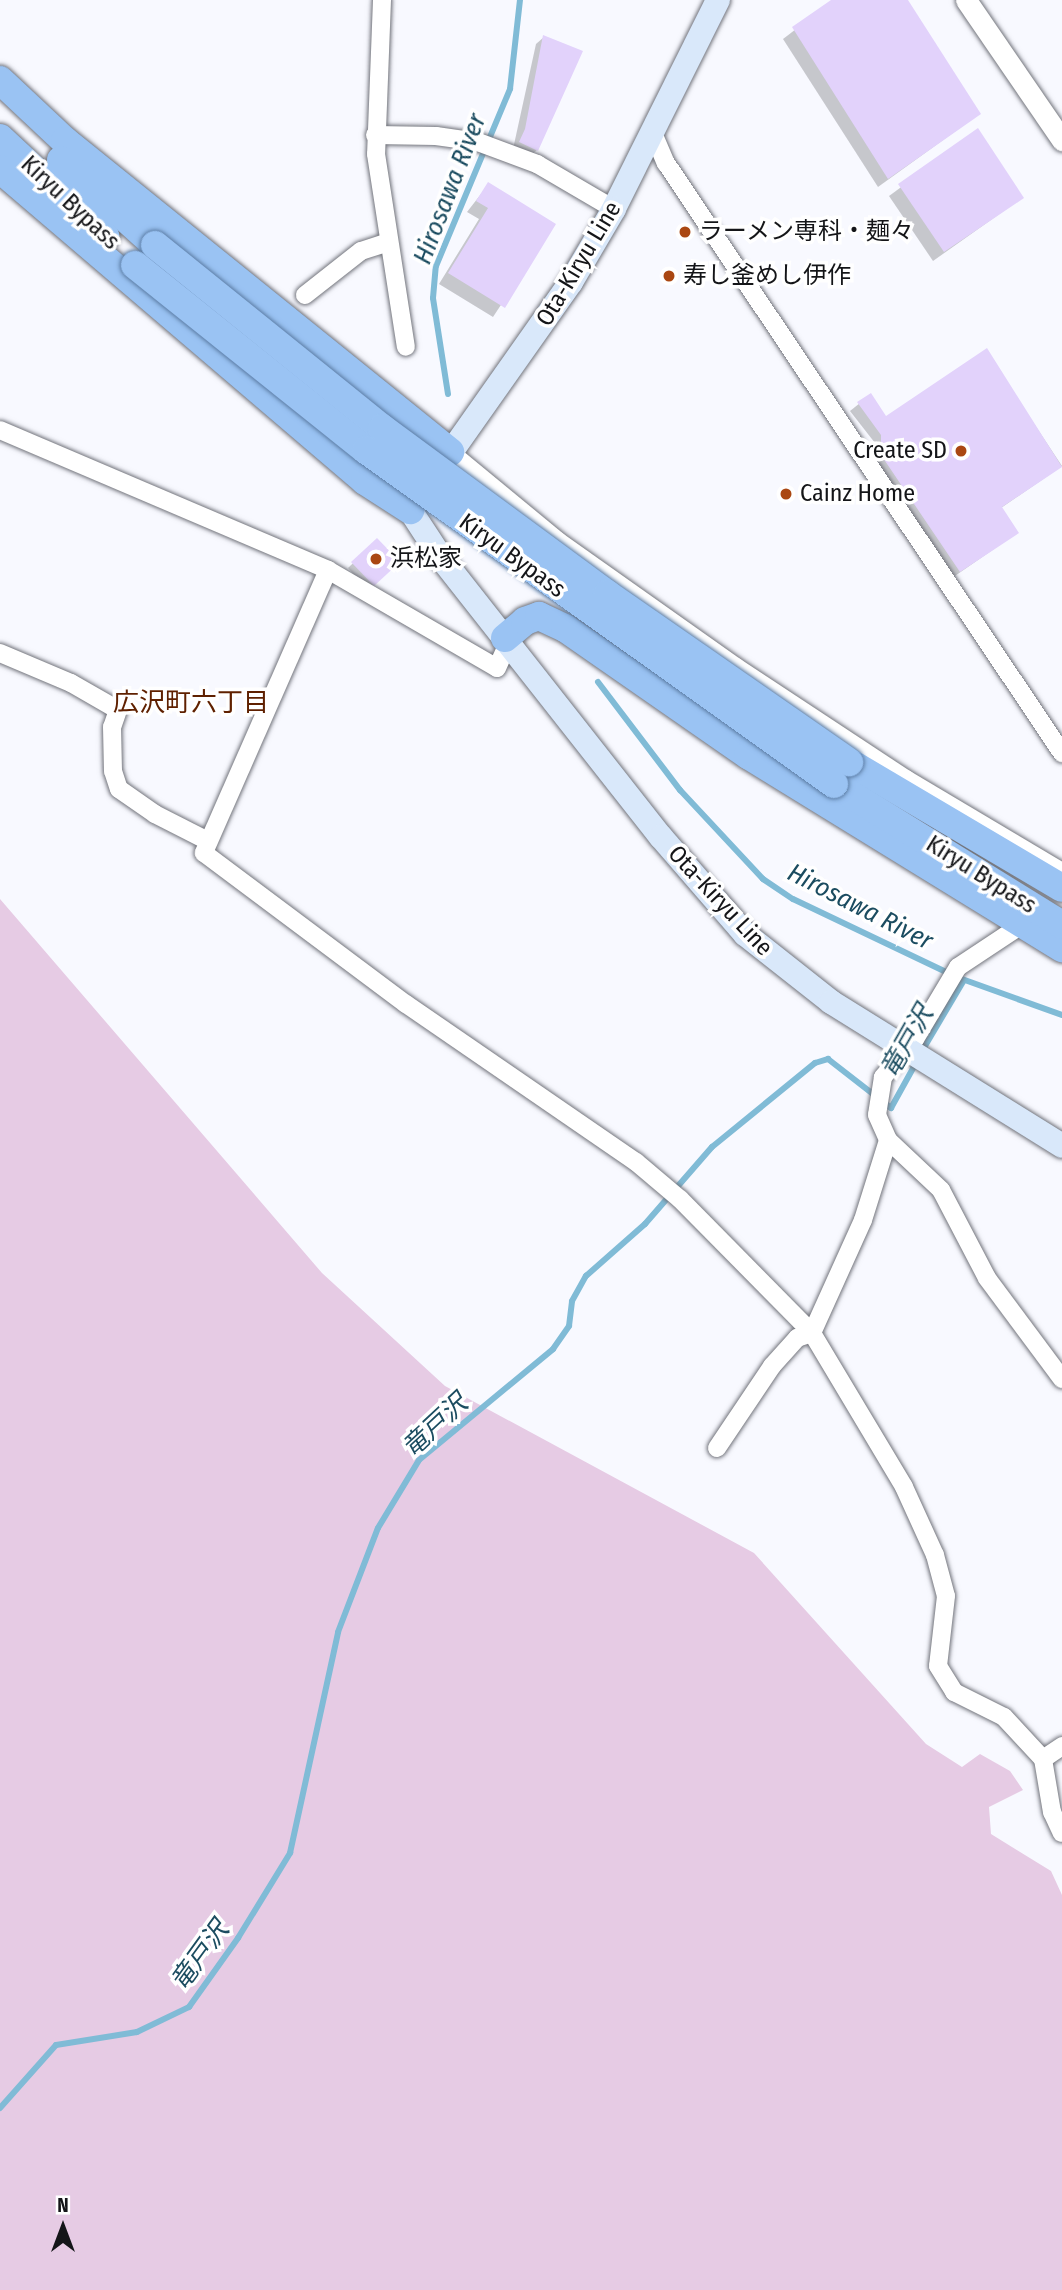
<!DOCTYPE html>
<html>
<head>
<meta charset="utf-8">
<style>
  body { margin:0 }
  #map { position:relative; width:1062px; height:2290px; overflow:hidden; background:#f8f9ff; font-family:"Fira Sans Condensed","Noto Sans JP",sans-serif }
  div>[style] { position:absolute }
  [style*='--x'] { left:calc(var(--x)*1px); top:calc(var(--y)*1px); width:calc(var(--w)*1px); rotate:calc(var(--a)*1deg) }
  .green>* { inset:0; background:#e6cbe4 }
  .shadow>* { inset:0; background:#0003 }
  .stream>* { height:6px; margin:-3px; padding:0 3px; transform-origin:3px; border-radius:3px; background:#80bbd6 }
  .building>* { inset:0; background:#e2d2fb }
  .roads { filter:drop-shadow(0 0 2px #72747c) drop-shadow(0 0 2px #72747c) }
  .minor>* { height:18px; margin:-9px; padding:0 9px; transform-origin:9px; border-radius:9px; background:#fff }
  .tertiary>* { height:21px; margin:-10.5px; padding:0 10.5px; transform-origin:10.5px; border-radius:10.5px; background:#fff }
  .secondary>* { height:24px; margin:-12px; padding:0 12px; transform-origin:12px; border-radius:12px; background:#d9e8fa }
  .trunk>* { height:28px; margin:-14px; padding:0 14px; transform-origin:14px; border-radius:14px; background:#9ac3f3 }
  .bridges { filter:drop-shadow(0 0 2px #5b7ca4) drop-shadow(0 0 2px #5b7ca4) }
  .trunk-bridge>* { height:28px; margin:-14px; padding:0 14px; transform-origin:14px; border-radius:14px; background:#9ac3f3 }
  .dots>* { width:19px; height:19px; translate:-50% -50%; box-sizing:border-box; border:4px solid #fff; border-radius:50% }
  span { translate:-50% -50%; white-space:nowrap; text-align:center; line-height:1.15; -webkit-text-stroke:7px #fff; paint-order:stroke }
  .street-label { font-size:24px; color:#141518 }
  .poi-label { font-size:24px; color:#141518 }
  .left { translate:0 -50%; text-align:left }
  .right { translate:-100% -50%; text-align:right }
  .water-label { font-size:26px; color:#1b4c60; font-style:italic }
  .neighbourhood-label { font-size:26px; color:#5f2000 }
  .north { position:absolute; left:28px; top:2192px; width:70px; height:70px; -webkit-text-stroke:5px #fff; paint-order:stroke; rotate:0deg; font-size:19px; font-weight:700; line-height:28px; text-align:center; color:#141518 }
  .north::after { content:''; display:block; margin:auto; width:24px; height:32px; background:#141518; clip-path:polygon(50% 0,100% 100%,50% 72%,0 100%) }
</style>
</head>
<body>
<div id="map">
  <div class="green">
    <div style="clip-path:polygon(0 899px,322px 1273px,445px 1386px,754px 1553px,926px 1744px,962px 1767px,980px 1754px,1010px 1771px,1023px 1790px,989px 1807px,991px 1834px,1051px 1871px,1062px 1895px,1062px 2290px,0 2290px)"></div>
  </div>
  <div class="shadow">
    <div style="clip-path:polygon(834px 0,906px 0,979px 114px,878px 187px,783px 39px)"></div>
    <div style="clip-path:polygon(544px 37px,537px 150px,529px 157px,513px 149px,536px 44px)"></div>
    <div style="clip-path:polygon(978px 131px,1022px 198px,933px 261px,889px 196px)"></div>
    <div style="clip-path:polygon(488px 185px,554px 225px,493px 317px,439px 284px,479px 219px,467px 212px)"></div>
    <div style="clip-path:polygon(986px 351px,1062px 466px,1001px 508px,1017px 533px,952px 578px,875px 462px,875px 443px,850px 411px,870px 395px,885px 418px)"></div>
    <div style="clip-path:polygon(377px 540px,398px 562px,368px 590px,348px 568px)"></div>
  </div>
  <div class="stream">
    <div style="--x:448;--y:394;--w:97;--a:-98.9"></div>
    <div style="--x:433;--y:298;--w:32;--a:-85"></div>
    <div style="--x:436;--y:266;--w:192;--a:-67.3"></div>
    <div style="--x:510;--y:89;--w:90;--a:-83.6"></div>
    <div style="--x:598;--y:682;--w:136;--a:52.8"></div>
    <div style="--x:680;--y:790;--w:122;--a:47"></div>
    <div style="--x:763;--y:879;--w:36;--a:34"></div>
    <div style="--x:793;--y:899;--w:176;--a:25.5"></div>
    <div style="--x:962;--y:979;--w:106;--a:19.8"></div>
    <div style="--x:922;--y:1051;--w:82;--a:-59.4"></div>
    <div style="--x:0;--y:2108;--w:84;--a:-48.4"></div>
    <div style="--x:56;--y:2045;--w:82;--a:-9.1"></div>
    <div style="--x:137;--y:2032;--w:58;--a:-25.7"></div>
    <div style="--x:189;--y:2007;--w:85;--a:-54.6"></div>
    <div style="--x:238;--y:1938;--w:100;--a:-58.5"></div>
    <div style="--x:290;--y:1853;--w:226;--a:-77.7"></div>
    <div style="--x:338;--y:1632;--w:111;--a:-69"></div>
    <div style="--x:378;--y:1528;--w:79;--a:-58.9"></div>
    <div style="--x:419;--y:1460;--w:174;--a:-39.6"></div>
    <div style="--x:553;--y:1349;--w:28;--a:-55"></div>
    <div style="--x:569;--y:1326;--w:25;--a:-83"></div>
    <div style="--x:572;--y:1301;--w:29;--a:-61"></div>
    <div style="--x:586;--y:1276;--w:79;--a:-41.4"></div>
    <div style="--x:645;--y:1224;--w:102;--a:-49"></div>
    <div style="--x:712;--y:1147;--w:133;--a:-39.2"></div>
    <div style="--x:815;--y:1063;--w:14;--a:-17"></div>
    <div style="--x:828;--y:1059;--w:80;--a:37.9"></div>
    <div style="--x:891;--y:1108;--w:54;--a:-61"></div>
  </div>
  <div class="building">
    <div style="clip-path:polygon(831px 0,908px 0,981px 114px,888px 179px,792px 27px)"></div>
    <div style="clip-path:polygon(543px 35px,583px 51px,538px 151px,519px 142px,525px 129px)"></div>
    <div style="clip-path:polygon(978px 128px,1024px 198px,944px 252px,898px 184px)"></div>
    <div style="clip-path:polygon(488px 182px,556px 224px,505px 308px,448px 273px,488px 208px,476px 201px)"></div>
    <div style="clip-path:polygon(987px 348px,1062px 467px,1002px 507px,1019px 533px,960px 572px,881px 455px,881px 435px,857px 402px,871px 393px,886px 416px)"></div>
    <div style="clip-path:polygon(377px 538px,400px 562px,374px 586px,351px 562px)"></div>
  </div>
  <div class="roads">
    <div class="minor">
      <div style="--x:382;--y:0;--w:154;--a:92.2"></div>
      <div style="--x:376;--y:154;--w:195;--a:81.2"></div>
      <div style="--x:653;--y:133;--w:33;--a:67"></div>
      <div style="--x:666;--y:163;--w:711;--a:56.13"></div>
      <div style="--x:375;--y:135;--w:61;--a:0.9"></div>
      <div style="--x:436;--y:136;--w:42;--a:8.1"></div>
      <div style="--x:478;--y:142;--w:63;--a:20.4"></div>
      <div style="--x:537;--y:164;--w:89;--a:30.3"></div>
      <div style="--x:305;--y:295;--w:71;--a:-38.2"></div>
      <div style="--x:361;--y:251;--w:28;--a:-18"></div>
      <div style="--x:0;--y:430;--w:357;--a:23.1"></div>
      <div style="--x:328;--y:570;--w:195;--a:30.1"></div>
      <div style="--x:497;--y:668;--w:22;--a:-66"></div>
      <div style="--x:506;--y:648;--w:10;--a:-96"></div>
      <div style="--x:450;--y:452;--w:140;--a:39.5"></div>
      <div style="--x:558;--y:541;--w:218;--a:35.3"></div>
      <div style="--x:736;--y:667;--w:204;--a:33.4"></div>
      <div style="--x:906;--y:779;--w:182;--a:30.8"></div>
      <div style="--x:328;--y:570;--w:309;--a:113.7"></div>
      <div style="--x:204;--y:853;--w:252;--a:36.8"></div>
      <div style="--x:406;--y:1004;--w:279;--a:34.5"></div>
      <div style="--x:636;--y:1162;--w:57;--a:40.1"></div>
      <div style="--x:680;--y:1199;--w:188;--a:45.4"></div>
      <div style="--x:812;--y:1333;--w:179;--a:59.1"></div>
      <div style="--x:904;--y:1487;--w:75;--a:65.5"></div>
      <div style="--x:935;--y:1555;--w:42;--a:75"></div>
      <div style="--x:946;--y:1596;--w:70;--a:96.5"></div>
      <div style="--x:938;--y:1666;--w:31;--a:58"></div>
      <div style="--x:954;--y:1692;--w:56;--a:26.6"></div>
      <div style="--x:1004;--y:1717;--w:57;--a:47.1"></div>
      <div style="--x:1043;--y:1759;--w:54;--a:80.4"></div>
      <div style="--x:1052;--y:1812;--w:23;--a:65"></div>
      <div style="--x:0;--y:653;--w:77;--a:22.9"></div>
      <div style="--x:71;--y:683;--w:54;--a:29.9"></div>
      <div style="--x:118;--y:710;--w:18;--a:109"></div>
      <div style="--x:112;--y:727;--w:44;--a:88.7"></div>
      <div style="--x:113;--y:771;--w:19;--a:72"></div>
      <div style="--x:119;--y:789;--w:44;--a:34.8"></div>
      <div style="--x:155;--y:814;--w:57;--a:27"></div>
      <div style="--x:1029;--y:920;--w:85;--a:146.5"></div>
      <div style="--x:958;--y:967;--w:84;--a:120.8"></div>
      <div style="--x:915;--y:1039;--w:50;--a:130.1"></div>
      <div style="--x:883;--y:1077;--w:38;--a:99"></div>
      <div style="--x:877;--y:1115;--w:27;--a:66"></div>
      <div style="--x:888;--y:1140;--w:73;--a:43.3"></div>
      <div style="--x:941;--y:1190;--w:99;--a:62.4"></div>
      <div style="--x:987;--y:1278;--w:126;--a:53.4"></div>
      <div style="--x:717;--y:1448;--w:99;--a:-56.1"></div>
      <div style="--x:772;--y:1366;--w:38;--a:-48"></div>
      <div style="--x:797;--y:1338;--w:16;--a:-18"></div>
      <div style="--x:812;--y:1333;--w:124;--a:-65.7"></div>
      <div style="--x:863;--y:1220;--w:84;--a:-72.6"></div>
      <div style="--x:1043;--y:1759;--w:23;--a:-34"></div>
    </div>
    <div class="tertiary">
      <div style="--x:966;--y:0;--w:170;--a:55.6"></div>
    </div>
    <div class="secondary">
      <div style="--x:718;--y:0;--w:233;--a:116.5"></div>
      <div style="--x:614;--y:209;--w:85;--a:120.5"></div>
      <div style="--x:571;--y:282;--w:279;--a:125.2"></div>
      <div style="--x:410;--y:510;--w:59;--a:56.9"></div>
      <div style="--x:442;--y:559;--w:354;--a:51.8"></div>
      <div style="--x:661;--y:837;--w:128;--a:49.1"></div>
      <div style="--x:745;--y:934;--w:110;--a:38.3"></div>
      <div style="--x:831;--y:1002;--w:272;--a:31.9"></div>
    </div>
    <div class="trunk">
      <div style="--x:0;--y:80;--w:89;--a:43.2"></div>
      <div style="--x:65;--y:141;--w:495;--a:38.9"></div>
      <div style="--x:0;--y:138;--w:144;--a:43"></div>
      <div style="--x:61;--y:160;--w:127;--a:42.1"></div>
      <div style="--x:0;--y:169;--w:480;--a:40.5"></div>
      <div style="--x:365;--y:481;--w:54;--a:32.8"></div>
      <div style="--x:505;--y:638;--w:26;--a:-40"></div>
      <div style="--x:525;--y:621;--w:15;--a:-20"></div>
      <div style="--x:539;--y:616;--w:29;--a:25"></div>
      <div style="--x:565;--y:628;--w:223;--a:34.8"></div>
      <div style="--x:748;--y:755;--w:369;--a:31.6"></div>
      <div style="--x:849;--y:762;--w:247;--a:30.6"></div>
      <div style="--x:834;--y:784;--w:268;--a:31.7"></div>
    </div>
  </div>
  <div class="bridges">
    <div class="trunk-bridge">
      <div style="--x:155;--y:245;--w:292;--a:38.9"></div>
      <div style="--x:382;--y:428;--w:280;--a:36.4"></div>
      <div style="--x:607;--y:594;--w:295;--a:34.8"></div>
      <div style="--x:135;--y:265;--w:296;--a:38.7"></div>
      <div style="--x:366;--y:450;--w:575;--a:35.51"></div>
    </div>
  </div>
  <div class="dots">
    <div style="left:685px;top:232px;background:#aa4712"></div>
    <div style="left:669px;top:276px;background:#aa4712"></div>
    <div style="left:961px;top:451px;background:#aa4712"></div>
    <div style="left:786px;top:494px;background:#aa4712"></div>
    <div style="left:376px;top:559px;background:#aa4712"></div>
  </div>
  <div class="street-label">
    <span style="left:70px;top:203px;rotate:43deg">Kiryu Bypass</span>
    <span style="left:579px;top:264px;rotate:-59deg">Ota-Kiryu Line</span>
    <span style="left:512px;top:556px;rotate:36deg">Kiryu Bypass</span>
    <span style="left:981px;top:875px;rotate:32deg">Kiryu Bypass</span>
    <span style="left:720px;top:901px;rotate:47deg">Ota-Kiryu Line</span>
  </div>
  <div class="poi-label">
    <span class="left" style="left:699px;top:232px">ラーメン専科・麺々</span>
    <span class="left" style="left:683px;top:276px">寿し釜めし伊作</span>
    <span class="right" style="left:947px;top:451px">Create SD</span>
    <span class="left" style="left:800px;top:494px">Cainz Home</span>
    <span class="left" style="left:390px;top:559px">浜松家</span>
  </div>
  <div class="water-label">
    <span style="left:450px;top:189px;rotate:-69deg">Hirosawa River</span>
    <span style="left:860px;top:907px;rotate:27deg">Hirosawa River</span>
    <span style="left:907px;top:1042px;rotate:-60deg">竜戸沢</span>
    <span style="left:435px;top:1426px;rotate:-43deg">竜戸沢</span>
    <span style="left:200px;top:1956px;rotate:-54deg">竜戸沢</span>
  </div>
  <div class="neighbourhood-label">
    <span style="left:191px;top:703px">広沢町六丁目</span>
  </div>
  <div class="north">N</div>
</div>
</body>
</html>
